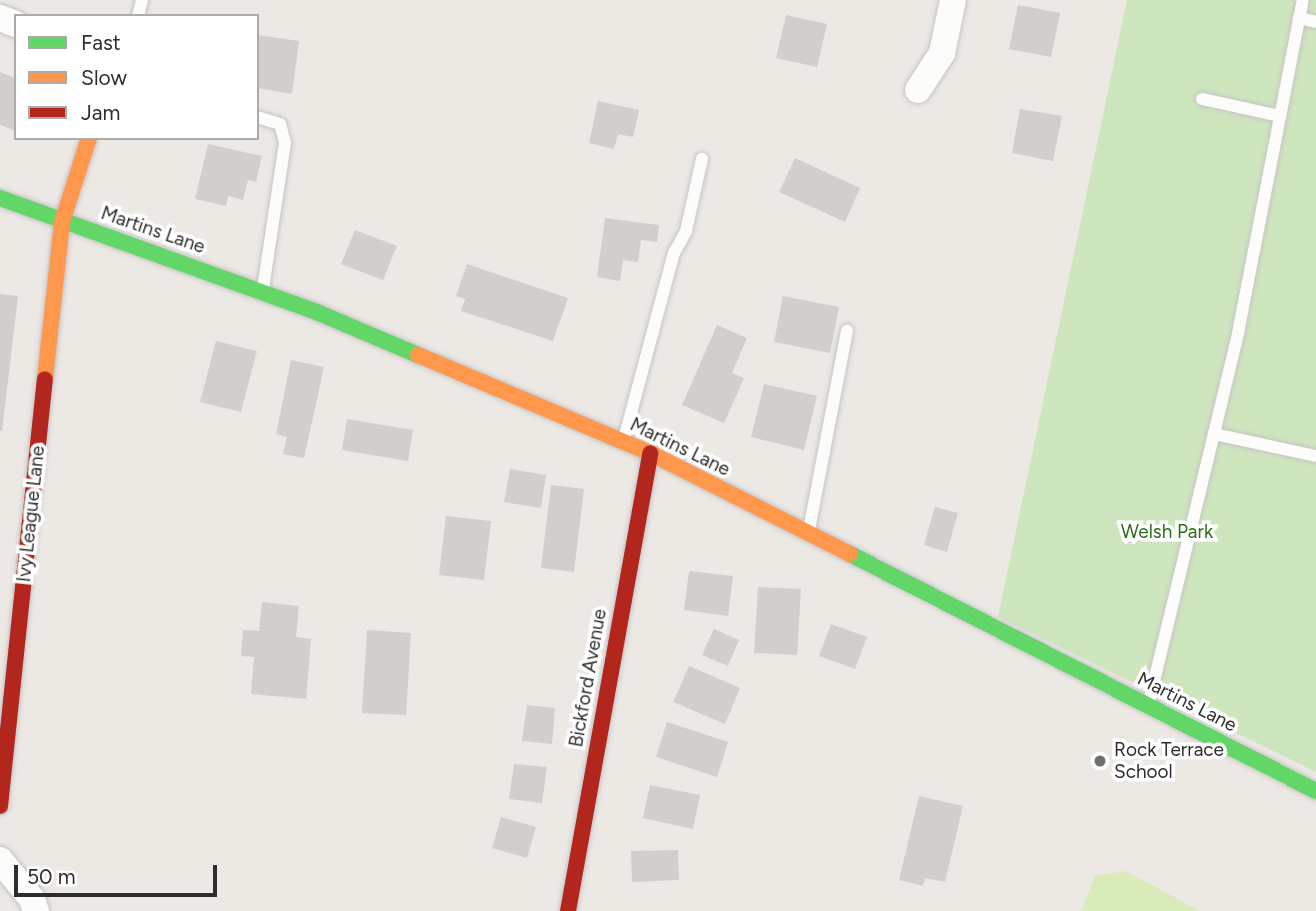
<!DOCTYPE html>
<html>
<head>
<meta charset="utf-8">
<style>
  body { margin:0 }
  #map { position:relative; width:1316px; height:911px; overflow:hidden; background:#ece8e4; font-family:Figtree,sans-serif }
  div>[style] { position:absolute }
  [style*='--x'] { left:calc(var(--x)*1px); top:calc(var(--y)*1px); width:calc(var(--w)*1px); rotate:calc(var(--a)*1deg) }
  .green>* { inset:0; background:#cee6be }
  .pitch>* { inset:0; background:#d9eabb }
  .building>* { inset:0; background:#d1cecb }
  .roads { filter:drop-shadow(0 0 2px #c5c4c5) drop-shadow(0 0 2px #c5c4c5) }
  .lane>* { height:12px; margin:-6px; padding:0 6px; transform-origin:6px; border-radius:6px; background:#fcfcfb }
  .street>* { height:26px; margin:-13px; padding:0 13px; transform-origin:13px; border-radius:13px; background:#fcfcfb }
  .fast>* { height:16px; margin:-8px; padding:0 8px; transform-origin:8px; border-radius:8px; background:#63d668 }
  .slow>* { height:16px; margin:-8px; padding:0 8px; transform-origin:8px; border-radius:8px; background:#ff974d }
  .jam>* { height:16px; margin:-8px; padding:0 8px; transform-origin:8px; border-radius:8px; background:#b3261e }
  .dots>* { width:19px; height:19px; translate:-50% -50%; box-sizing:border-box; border:4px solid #fff; border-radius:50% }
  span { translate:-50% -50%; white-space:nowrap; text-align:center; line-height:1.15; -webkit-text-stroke:7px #fff; paint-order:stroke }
  .street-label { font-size:19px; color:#2e2e2e }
  .park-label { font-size:19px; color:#2c6e1b }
  .poi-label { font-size:19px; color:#2e2e2e }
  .left { translate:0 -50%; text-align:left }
  .legend { position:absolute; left:14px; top:14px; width:245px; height:126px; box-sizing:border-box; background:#fff; border:2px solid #ababab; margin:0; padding:9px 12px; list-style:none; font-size:21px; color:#2e2e2e }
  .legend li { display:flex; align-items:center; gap:14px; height:35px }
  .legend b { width:35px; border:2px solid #ababab }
  .scale { position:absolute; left:14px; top:865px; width:203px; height:32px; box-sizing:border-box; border:4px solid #2e2e2e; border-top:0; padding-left:9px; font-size:21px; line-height:24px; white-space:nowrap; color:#2e2e2e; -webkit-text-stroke:5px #fff; paint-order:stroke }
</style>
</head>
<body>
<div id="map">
  <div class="green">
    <div style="clip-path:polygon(1127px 0,1316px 0,1316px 772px,998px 617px)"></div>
  </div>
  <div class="pitch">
    <div style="clip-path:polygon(1126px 871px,1200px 911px,1081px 911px,1095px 876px)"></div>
  </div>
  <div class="building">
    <div style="clip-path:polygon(1018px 5px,1060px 13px,1051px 57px,1009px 49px)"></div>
    <div style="clip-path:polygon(786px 15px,827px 24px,817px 67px,776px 58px)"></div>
    <div style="clip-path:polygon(257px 35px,299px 41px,292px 94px,257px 88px)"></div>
    <div style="clip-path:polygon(0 72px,16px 78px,16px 131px,0 125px)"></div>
    <div style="clip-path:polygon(598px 101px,639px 110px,633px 137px,618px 134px,614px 149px,589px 143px)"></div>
    <div style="clip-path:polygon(1020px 109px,1062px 116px,1053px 161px,1012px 153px)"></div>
    <div style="clip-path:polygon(208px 144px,262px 156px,256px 182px,248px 180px,243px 200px,228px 196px,226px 206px,195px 199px)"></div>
    <div style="clip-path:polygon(795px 158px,860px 188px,845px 222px,779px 192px)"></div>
    <div style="clip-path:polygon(605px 218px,659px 225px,657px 242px,641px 240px,638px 262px,623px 260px,620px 281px,597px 277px)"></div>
    <div style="clip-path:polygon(355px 230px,397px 246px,383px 280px,341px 264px)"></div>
    <div style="clip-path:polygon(467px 264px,568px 298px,553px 341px,461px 311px,465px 299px,456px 296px)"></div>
    <div style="clip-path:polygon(0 294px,18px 296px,2px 431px,0 431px)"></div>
    <div style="clip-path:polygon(783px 296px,839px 307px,830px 353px,774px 342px)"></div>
    <div style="clip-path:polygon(717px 325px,747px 338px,732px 373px,744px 378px,724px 423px,682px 405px)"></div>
    <div style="clip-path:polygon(216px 341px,257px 351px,241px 412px,200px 402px)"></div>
    <div style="clip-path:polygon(291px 360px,324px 367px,304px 458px,283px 454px,287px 437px,276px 434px)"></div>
    <div style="clip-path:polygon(764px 384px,817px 396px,804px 450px,751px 437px)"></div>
    <div style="clip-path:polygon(347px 419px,413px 430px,408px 461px,342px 450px)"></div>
    <div style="clip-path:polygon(510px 469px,546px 475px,541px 508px,504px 502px)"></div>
    <div style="clip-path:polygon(551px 485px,584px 489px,574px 572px,541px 568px)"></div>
    <div style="clip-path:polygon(935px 507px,958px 513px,947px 552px,924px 545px)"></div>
    <div style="clip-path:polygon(446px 516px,491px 521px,484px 580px,439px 575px)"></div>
    <div style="clip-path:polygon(689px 571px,733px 576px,728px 616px,684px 610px)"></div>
    <div style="clip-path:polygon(758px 587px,801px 589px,797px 655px,754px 653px)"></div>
    <div style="clip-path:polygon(262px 602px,299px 606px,296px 637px,311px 639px,306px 699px,251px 694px,254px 657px,241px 656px,243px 630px,259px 631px)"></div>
    <div style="clip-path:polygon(831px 624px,867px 637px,855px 669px,819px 656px)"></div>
    <div style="clip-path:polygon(714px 629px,739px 640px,728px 666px,702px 655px)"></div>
    <div style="clip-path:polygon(367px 630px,411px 633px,406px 715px,362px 713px)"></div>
    <div style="clip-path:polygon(689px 666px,740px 688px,725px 724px,673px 702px)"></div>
    <div style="clip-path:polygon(527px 705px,555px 708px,552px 744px,522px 741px)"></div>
    <div style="clip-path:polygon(667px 722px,728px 742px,717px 777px,656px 757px)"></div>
    <div style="clip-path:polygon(514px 764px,547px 767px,542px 803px,509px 799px)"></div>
    <div style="clip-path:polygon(650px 785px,700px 795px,693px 829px,643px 818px)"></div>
    <div style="clip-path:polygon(919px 796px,963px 806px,945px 882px,925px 878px,923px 886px,899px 880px)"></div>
    <div style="clip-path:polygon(501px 817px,536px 827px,527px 858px,492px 848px)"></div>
    <div style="clip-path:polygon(678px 850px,679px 880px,632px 882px,631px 851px)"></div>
  </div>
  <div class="roads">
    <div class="lane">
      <div style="--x:138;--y:16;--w:16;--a:-76"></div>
      <div style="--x:1299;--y:18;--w:17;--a:13"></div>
      <div style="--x:1202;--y:99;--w:80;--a:12.3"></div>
      <div style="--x:257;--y:117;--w:24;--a:17"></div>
      <div style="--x:280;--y:124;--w:20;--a:75"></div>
      <div style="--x:285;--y:143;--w:147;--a:98.6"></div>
      <div style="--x:1214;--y:434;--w:104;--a:12.2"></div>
      <div style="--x:624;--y:439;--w:193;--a:-75"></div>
      <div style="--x:674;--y:253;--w:25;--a:-61"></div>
      <div style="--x:686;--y:231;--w:74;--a:-77.5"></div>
      <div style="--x:809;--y:530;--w:203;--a:-79.2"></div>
      <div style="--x:1149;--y:702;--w:380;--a:-76.4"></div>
      <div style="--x:1238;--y:333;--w:339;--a:-79"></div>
    </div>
    <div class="street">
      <div style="--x:0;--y:18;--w:17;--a:21"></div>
      <div style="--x:918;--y:90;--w:44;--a:-57"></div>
      <div style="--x:942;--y:53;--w:54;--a:-78.3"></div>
      <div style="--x:0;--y:860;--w:50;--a:50.6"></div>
      <div style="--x:32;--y:899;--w:13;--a:72"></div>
    </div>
    <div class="fast">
      <div style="--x:0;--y:198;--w:339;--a:19.8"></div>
      <div style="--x:319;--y:313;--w:108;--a:23"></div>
      <div style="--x:850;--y:554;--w:523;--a:26.96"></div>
    </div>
    <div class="slow">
      <div style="--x:418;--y:355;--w:252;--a:22.9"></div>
      <div style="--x:650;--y:453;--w:224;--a:26.8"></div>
      <div style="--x:45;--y:379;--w:158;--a:-83.8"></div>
      <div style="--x:62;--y:222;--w:88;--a:-72.2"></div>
    </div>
    <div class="jam">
      <div style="--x:0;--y:806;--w:429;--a:-84"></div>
      <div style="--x:568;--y:911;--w:465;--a:-79.8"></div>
    </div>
  </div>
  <div class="dots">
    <div style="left:1100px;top:761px;background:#706f6e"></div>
  </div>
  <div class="street-label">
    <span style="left:153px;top:230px;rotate:19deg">Martins Lane</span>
    <span style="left:680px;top:447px;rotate:26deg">Martins Lane</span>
    <span style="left:31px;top:514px;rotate:-84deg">Ivy League Lane</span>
    <span style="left:588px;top:678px;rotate:-80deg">Bickford Avenue</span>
    <span style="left:1187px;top:702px;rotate:27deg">Martins Lane</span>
  </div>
  <div class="park-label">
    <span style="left:1167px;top:532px">Welsh Park</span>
  </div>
  <div class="poi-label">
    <span class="left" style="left:1114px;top:761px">Rock Terrace<br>School</span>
  </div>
  <ul class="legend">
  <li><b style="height:9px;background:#63d668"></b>Fast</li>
  <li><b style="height:9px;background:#ff974d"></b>Slow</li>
  <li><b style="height:9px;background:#b3261e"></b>Jam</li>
  </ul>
  <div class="scale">50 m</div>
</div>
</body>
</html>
